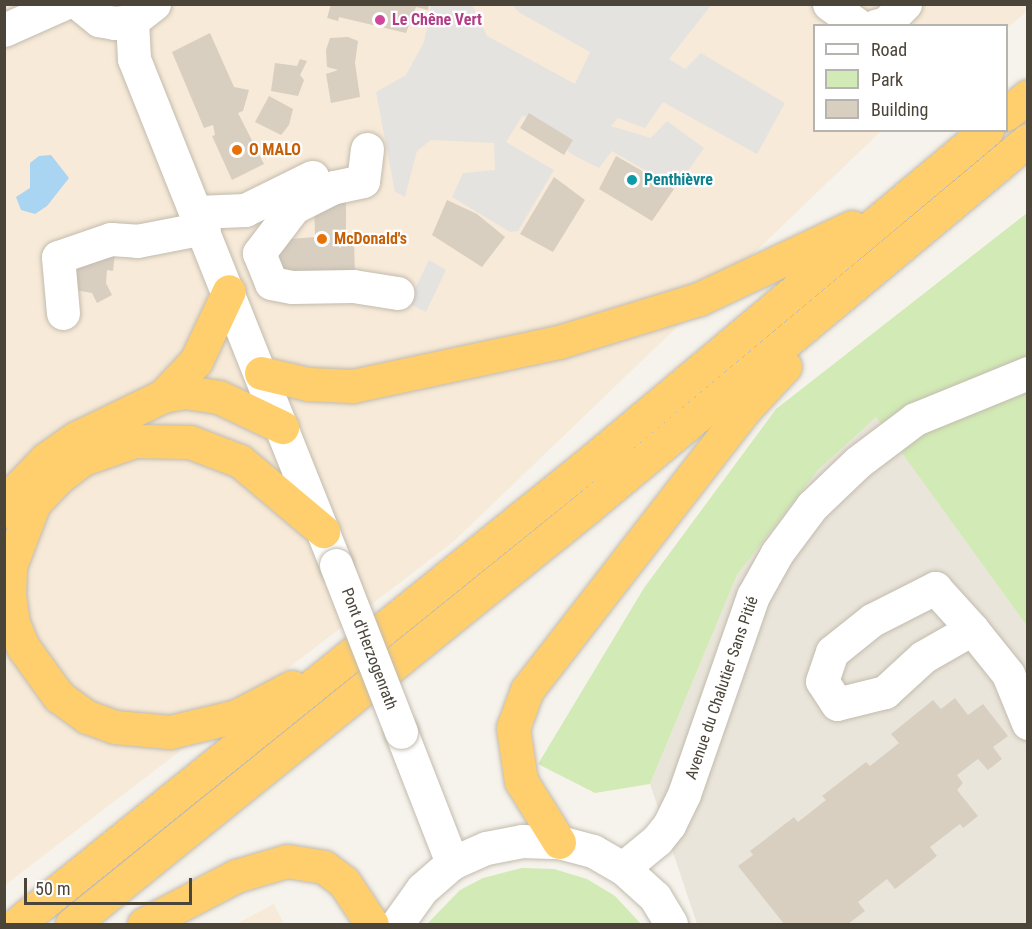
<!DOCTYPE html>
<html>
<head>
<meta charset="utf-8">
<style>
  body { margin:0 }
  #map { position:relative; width:1032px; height:929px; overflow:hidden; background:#f6f3ec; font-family:"Roboto Condensed",sans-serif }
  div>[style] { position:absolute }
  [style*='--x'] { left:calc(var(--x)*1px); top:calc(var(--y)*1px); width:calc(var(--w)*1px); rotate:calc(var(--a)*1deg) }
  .residential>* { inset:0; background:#eae5da }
  .commercial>* { inset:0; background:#f7ead8 }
  .green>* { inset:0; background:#d2eab5 }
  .parking>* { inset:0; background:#e5e3e0 }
  .water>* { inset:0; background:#a9d4f2 }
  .building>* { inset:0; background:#d8cfc1 }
  .roads { filter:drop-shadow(0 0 2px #c2bbae) drop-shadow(0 0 2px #c2bbae) }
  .minor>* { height:33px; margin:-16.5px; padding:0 16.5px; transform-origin:16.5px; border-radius:16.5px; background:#fff }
  .highway>* { height:33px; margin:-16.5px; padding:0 16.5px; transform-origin:16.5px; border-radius:16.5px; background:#ffcf6e }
  .bridges { filter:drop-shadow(0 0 2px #c2bbae) drop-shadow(0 0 2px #c2bbae) }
  .minor-bridge>* { height:33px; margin:-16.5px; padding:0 16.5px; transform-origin:16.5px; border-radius:16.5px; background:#fff }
  .dots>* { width:16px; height:16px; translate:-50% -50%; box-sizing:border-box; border:3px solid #fff; border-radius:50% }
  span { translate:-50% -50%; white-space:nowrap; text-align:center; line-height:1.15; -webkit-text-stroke:4.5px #fff; paint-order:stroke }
  .hotel-label { font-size:16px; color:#b23c85; font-weight:700 }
  .left { translate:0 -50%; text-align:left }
  .food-label { font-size:16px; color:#c56008; font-weight:700 }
  .culture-label { font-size:16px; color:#0d838f; font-weight:700 }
  .street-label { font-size:16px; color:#4b4439 }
  .frame { position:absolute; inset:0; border:6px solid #4b4439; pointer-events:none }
  .legend { position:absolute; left:813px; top:24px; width:195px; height:108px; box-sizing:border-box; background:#fff; border:2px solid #b7b4b0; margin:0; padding:8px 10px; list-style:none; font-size:18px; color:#4b4439 }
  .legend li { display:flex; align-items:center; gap:12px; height:30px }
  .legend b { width:30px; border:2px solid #b7b4b0 }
  .scale { position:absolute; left:24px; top:878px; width:168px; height:27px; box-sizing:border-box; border:3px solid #4b4439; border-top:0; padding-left:8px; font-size:18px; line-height:21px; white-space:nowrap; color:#4b4439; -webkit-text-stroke:4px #fff; paint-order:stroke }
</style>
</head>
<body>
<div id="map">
  <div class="residential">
    <div style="clip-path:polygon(876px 416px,1027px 626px,1027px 924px,697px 924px,650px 784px,737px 575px,818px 470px)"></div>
  </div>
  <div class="commercial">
    <div style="clip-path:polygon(5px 5px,1027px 5px,1027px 11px,1007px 28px,814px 26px,814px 130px,881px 131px,453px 542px,5px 885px)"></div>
    <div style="clip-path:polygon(274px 904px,284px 924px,236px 924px)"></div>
  </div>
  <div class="green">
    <div style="clip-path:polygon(1027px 213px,1027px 626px,876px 417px,818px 470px,737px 575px,650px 784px,595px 793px,538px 764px,644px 588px,776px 409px)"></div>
    <div style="clip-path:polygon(522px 868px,554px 869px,587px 879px,615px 896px,641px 924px,427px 924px,460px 890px,483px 878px)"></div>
  </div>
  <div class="parking">
    <div style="clip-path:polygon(712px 4px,669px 59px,685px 69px,701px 53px,785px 103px,757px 154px,663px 102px,645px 128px,618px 118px,611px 126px,651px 138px,667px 121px,704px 148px,676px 188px,612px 151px,599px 168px,573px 155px,523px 115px,506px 142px,554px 170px,518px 231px,510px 232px,452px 197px,463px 173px,495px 170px,494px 143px,431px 140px,417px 151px,405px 197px,395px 192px,376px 92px,406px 75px,424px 42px,431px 5px,472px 5px,487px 36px,575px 84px,590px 52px,520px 13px,512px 5px)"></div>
    <div style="clip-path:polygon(429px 260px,446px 270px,426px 312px,408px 303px)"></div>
  </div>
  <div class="water">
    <div style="clip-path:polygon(51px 155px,69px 178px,47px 206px,35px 214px,21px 210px,16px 197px,30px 188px,30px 163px,39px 156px)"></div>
  </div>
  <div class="building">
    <div style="clip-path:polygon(331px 4px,429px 4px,428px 10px,416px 7px,406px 33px,339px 17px,338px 21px,327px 18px)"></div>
    <div style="clip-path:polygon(210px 33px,234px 87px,249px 90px,243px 111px,238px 113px,264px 164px,232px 180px,212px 136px,215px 135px,213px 125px,204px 128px,172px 52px)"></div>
    <div style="clip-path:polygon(348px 37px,358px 41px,355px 63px,360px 97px,331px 103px,326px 74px,338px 70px,327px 67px,326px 50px,330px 38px)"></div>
    <div style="clip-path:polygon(300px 59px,307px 61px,300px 75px,304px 80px,298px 96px,271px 91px,275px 63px,297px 66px)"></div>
    <div style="clip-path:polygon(269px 96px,293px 109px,289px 125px,281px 135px,255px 122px)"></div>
    <div style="clip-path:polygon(529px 113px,573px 140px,564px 155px,520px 128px)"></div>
    <div style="clip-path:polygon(616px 156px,674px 189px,652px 221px,599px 189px)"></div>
    <div style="clip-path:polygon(554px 177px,585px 200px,553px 252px,520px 234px)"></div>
    <div style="clip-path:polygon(346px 198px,346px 236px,354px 236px,355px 279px,279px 278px,278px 240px,315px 237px,314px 199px)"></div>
    <div style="clip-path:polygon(447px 200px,477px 214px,505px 237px,482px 267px,432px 235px)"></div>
    <div style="clip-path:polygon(115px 253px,113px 271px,107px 270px,106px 283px,112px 295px,97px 303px,92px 293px,74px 290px,77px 255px)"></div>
    <div style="clip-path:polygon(955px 698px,968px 715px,983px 704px,1008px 736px,993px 747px,1002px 759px,988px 770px,978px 759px,957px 775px,963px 783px,957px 790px,978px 816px,963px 828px,960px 824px,930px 847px,937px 856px,895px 889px,887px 879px,858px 902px,865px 911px,848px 924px,784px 924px,738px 866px,753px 855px,750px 851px,794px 817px,798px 822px,826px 800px,822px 796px,866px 762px,870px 766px,899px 743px,891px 734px,933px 700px,941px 709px)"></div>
  </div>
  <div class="roads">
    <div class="minor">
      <div style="--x:79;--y:4;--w:26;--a:39"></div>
      <div style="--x:99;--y:20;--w:16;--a:11"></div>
      <div style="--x:115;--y:23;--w:17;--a:-7"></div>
      <div style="--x:132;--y:21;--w:28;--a:-38"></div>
      <div style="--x:829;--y:4;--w:37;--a:36"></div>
      <div style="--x:132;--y:21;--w:38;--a:87"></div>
      <div style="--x:134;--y:59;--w:545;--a:68.24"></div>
      <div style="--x:875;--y:26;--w:11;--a:-15"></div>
      <div style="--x:886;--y:23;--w:27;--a:-45"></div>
      <div style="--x:4;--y:30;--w:64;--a:-24.1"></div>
      <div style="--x:367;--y:149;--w:32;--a:97"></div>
      <div style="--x:363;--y:181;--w:30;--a:168"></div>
      <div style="--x:334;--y:187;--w:45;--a:153.4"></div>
      <div style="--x:294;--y:207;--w:58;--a:127.3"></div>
      <div style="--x:259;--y:253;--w:32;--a:68"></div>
      <div style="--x:271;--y:283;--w:21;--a:11"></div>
      <div style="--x:292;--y:287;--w:61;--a:-0.9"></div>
      <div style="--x:353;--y:286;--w:45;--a:9"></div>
      <div style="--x:197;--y:212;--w:48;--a:-2.4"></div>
      <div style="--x:245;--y:210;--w:75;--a:-26.2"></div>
      <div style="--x:63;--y:313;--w:56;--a:-95.1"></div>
      <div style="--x:58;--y:257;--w:56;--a:-18.8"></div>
      <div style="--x:111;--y:239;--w:26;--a:4"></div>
      <div style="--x:137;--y:241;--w:68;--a:-11"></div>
      <div style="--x:972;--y:629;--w:56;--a:150.3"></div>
      <div style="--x:923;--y:657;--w:52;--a:137.4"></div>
      <div style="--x:885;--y:692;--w:49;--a:166"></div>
      <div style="--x:837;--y:704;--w:27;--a:-123"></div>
      <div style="--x:822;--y:681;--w:31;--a:-71"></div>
      <div style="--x:832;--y:652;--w:51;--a:-38.7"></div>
      <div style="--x:872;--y:620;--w:71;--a:-26.9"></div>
      <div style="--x:935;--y:588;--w:55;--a:47.9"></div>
      <div style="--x:972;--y:629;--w:58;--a:51.3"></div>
      <div style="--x:1008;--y:674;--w:53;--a:67.8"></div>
      <div style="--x:401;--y:732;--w:141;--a:68.7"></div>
      <div style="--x:623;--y:868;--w:44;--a:-39.5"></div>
      <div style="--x:657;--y:840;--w:19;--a:-51"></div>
      <div style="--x:669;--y:825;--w:34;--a:-64"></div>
      <div style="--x:684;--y:794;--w:210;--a:-70.8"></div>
      <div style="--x:753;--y:596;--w:49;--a:-60.8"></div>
      <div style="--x:777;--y:553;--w:59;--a:-53.3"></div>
      <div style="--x:812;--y:506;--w:64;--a:-43.7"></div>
      <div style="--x:858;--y:462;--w:71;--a:-37"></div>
      <div style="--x:915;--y:419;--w:122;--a:-22.2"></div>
      <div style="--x:397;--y:924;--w:43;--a:-54.5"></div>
      <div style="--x:422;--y:889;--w:40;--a:-41"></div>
      <div style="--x:452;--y:863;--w:37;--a:-24"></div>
      <div style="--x:486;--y:848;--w:37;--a:-11"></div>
      <div style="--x:522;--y:841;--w:37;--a:2"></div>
      <div style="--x:559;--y:842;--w:35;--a:15"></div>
      <div style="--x:593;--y:851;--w:34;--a:30"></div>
      <div style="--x:623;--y:868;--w:43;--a:42.2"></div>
      <div style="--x:655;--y:897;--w:31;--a:59"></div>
    </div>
    <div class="highway">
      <div style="--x:1006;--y:114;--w:28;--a:-39"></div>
      <div style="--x:261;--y:373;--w:48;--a:13.2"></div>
      <div style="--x:308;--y:384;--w:45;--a:2.5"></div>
      <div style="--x:353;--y:386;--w:211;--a:-12.1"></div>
      <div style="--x:559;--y:342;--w:146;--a:-17.1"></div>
      <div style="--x:699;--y:299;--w:169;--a:-25.2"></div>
      <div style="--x:163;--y:396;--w:48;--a:-46.7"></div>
      <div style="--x:196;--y:361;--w:77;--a:-64.8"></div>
      <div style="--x:4;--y:511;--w:28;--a:-58"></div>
      <div style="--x:19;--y:487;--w:39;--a:-46"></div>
      <div style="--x:46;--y:459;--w:37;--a:-35"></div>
      <div style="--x:76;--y:438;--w:97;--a:-25.8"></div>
      <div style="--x:163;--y:396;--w:21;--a:-11"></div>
      <div style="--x:184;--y:392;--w:35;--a:8"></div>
      <div style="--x:219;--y:397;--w:70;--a:25.5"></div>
      <div style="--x:292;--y:687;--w:62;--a:152.2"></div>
      <div style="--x:237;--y:716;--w:69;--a:166.6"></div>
      <div style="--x:170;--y:732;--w:55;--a:-174.8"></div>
      <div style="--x:115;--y:727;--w:30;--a:-160"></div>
      <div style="--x:87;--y:717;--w:34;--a:-144"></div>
      <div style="--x:59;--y:697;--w:62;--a:-125.8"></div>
      <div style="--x:23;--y:647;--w:26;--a:-113"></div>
      <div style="--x:13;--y:623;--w:28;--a:-98"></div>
      <div style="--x:9;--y:595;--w:29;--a:-88"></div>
      <div style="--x:10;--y:566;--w:67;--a:-69.1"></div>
      <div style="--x:34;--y:503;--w:36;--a:-46"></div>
      <div style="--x:59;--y:477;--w:30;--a:-37"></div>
      <div style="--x:83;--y:459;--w:55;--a:-19.1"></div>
      <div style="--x:135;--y:441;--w:55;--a:1"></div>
      <div style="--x:190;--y:442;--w:53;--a:20.8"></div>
      <div style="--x:240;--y:461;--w:109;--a:40.1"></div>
      <div style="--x:559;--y:842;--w:72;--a:-121.9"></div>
      <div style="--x:521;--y:781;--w:54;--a:-98.6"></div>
      <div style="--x:513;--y:728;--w:40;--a:-69.8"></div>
      <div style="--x:527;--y:690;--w:357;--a:-52.2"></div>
      <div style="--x:746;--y:408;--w:57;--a:-47.1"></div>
      <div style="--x:17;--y:924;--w:733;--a:-38.86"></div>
      <div style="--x:588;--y:464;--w:520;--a:-39.93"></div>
      <div style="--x:72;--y:924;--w:663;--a:-38.94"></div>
      <div style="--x:588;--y:507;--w:573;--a:-39.83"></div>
      <div style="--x:144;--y:924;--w:104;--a:-27.6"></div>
      <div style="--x:236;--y:876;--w:53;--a:-16.4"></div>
      <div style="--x:287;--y:861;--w:37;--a:9"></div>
      <div style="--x:324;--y:867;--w:25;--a:37"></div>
      <div style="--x:344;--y:882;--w:50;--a:56.3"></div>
    </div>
  </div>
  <div class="bridges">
    <div class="minor-bridge">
      <div style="--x:336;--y:565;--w:179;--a:68.7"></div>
    </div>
  </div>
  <div class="dots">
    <div style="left:380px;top:20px;background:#d1479c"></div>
    <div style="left:237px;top:150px;background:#e8710a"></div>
    <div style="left:632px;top:180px;background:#0f9aa8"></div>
    <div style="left:322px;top:239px;background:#e8710a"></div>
  </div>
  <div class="hotel-label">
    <span class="left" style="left:392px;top:20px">Le Chêne Vert</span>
  </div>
  <div class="food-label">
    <span class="left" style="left:249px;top:150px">O MALO</span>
    <span class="left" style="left:334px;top:239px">McDonald's</span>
  </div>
  <div class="culture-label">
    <span class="left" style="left:644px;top:180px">Penthièvre</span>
  </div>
  <div class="street-label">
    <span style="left:369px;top:649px;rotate:69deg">Pont d'Herzogenrath</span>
    <span style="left:722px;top:688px;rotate:-71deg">Avenue du Chalutier Sans Pitié</span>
  </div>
  <div class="frame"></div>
  <ul class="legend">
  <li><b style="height:8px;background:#fff"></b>Road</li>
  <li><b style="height:16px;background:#d2eab5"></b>Park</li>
  <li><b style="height:16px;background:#d8cfc1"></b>Building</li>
  </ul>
  <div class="scale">50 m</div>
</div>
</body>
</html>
